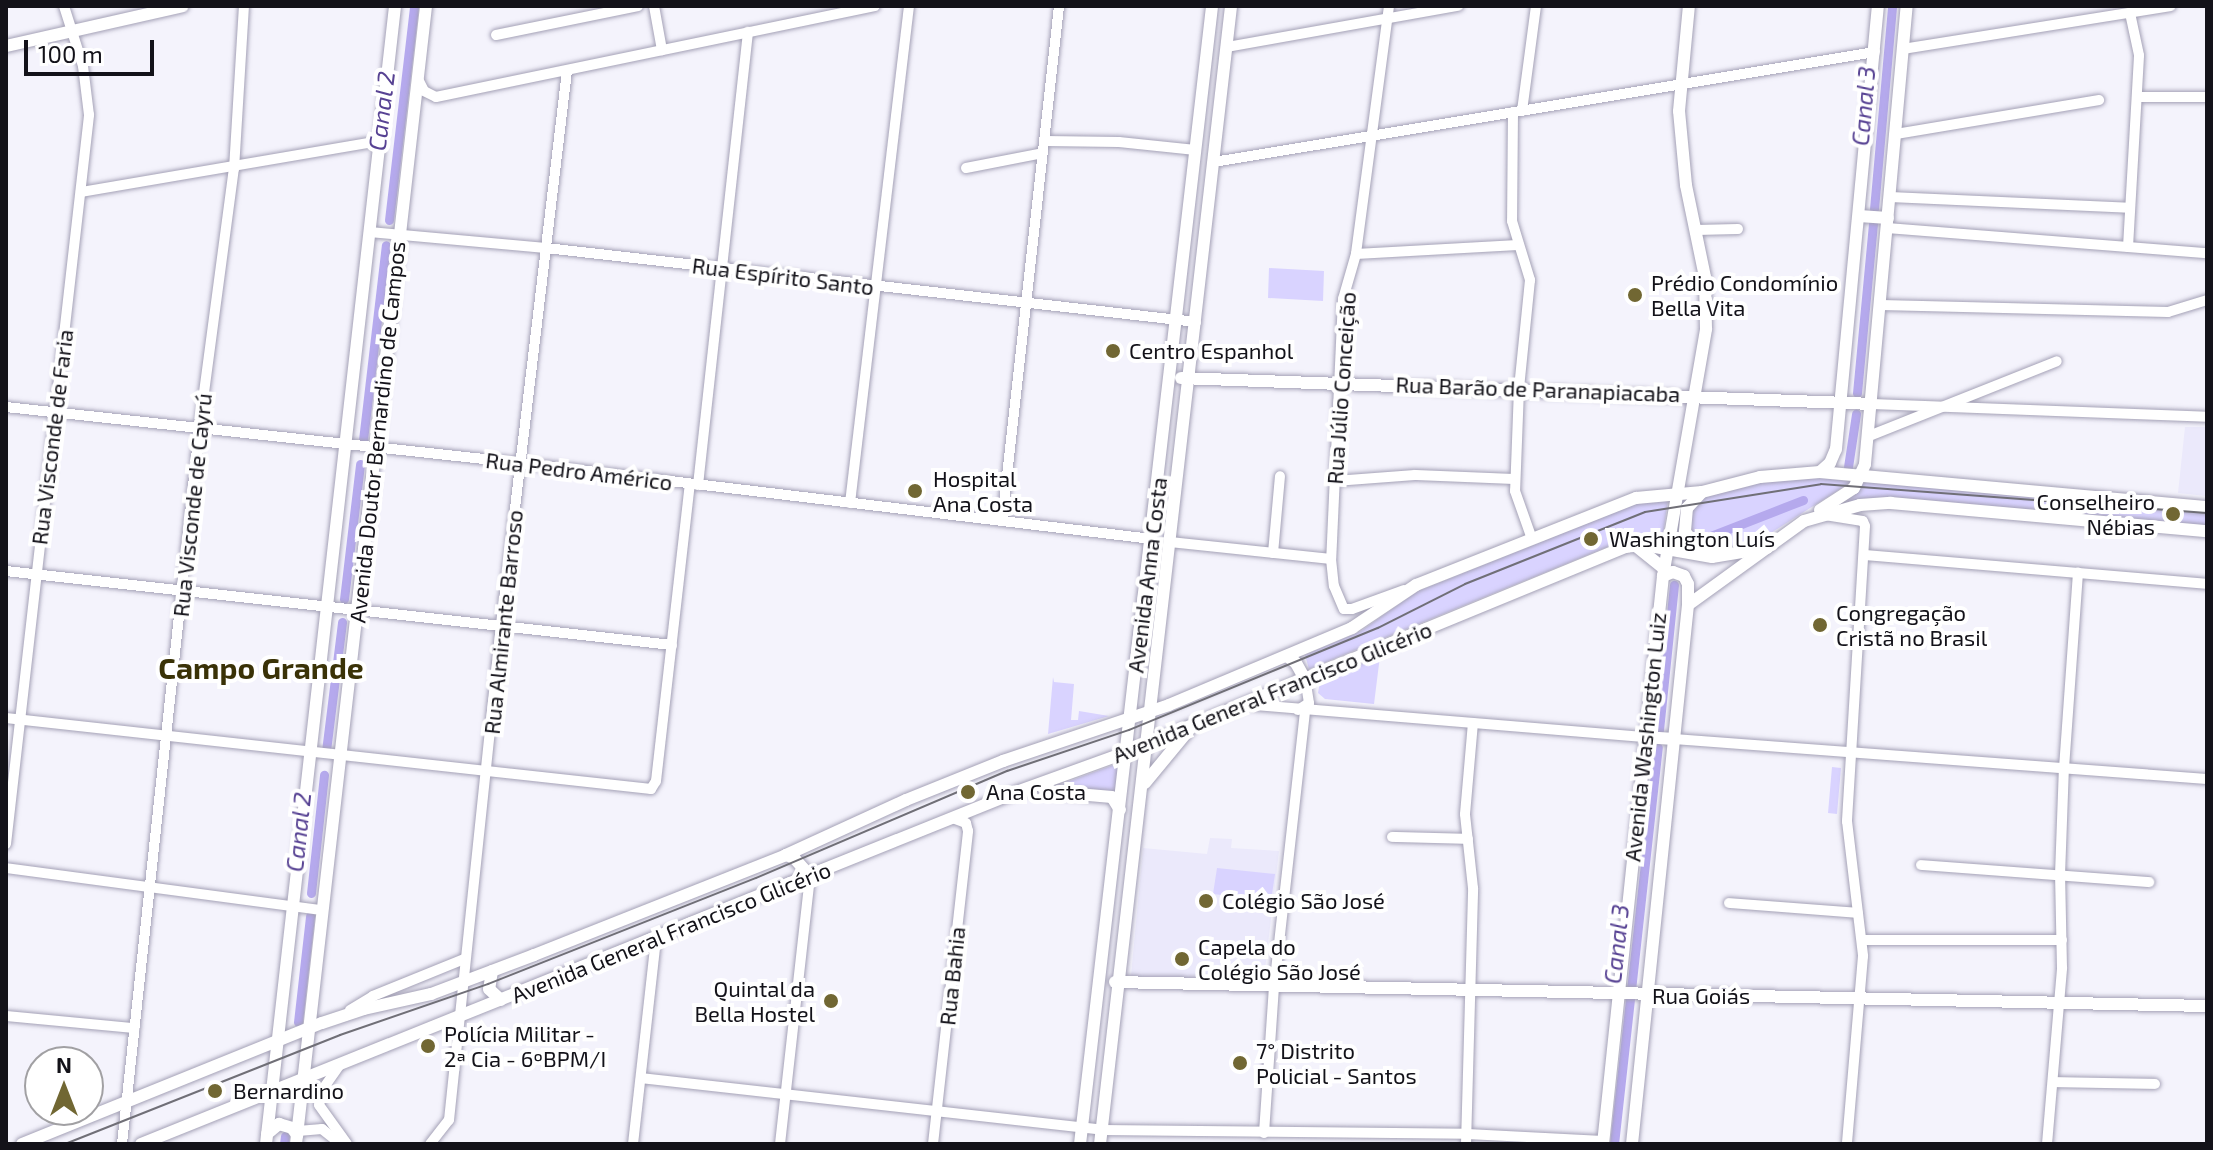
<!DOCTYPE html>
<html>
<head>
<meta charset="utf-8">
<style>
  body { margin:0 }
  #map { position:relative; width:2213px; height:1150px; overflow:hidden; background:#f4f3fc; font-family:"Exo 2",sans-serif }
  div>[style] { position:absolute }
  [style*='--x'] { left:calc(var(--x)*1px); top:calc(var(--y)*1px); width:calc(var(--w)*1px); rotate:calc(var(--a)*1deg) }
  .built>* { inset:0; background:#ebe9fb }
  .green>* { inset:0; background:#d9d3ff }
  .canal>* { height:9px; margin:-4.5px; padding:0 4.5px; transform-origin:4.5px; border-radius:4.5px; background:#b5a9ed }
  .roads { filter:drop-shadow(0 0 2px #a4a1b6) drop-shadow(0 0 2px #a4a1b6) }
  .minor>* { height:10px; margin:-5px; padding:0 5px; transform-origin:5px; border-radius:5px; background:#fff }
  .major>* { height:12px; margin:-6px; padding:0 6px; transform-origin:6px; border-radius:6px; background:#fff }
  .tram>* { height:2px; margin:-1px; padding:0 1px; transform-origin:1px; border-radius:1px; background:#706f77 }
  .dots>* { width:22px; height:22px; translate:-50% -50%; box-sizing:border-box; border:4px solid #fff; border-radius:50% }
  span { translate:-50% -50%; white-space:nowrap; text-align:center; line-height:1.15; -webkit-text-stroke:8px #fff; paint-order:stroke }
  .street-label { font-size:22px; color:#131219 }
  .poi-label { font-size:22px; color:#131219 }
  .left { translate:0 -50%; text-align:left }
  .right { translate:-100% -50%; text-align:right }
  .water-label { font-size:24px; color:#574293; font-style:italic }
  .district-label { font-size:30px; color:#3a3207; font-weight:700 }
  .frame { position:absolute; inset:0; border:8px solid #131219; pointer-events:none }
  .north { position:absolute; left:24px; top:1046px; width:80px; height:80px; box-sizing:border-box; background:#fff; border:2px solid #a1a0a3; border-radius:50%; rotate:0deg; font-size:22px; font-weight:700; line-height:32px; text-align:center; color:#131219 }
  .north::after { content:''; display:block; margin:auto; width:28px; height:36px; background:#716733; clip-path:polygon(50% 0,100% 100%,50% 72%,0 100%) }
  .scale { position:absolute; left:24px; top:40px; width:130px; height:36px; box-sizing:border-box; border:4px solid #131219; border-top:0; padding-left:10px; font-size:24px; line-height:28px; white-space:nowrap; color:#131219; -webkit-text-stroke:6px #fff; paint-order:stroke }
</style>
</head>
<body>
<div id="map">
  <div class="built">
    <div style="clip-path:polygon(2185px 427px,2207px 427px,2207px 496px,2178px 493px)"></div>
    <div style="clip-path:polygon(1210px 838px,1232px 839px,1231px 848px,1279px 851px,1264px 978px,1252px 983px,1131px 976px,1143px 848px,1207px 854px)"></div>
  </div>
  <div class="green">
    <div style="clip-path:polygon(1269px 268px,1324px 271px,1323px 301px,1268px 298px)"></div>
    <div style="clip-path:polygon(1811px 476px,1851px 482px,1763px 538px,1738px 545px,1717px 547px,1700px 544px,1688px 526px,1691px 508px,1702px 498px,1754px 484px)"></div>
    <div style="clip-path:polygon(1865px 482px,2207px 511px,2207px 527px,1869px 499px,1846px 502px)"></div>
    <div style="clip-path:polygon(1668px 498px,1662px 544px,1639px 539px,1619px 542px,1309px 669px,1305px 655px,1361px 631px,1416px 592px,1633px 505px)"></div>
    <div style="clip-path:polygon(1380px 656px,1374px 704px,1325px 699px,1318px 693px,1320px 681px)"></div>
    <div style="clip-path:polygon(1053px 677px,1054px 682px,1074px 684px,1071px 720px,1078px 720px,1079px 711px,1109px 716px,1048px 734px)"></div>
    <div style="clip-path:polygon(1119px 763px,1116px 792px,1062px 786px,1064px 783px)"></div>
    <div style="clip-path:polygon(1832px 767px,1841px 768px,1837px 814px,1828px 813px)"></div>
    <div style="clip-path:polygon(1217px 868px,1275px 874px,1271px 901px,1213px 894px)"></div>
  </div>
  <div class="canal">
    <div style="--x:1874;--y:209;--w:204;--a:-84.9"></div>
    <div style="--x:389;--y:220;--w:215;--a:-83.3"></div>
    <div style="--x:1857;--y:393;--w:170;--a:-84.6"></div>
    <div style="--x:363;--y:440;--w:196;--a:-83.3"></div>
    <div style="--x:1848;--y:467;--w:54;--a:-81.4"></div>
    <div style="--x:1708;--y:537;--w:102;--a:-21.3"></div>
    <div style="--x:344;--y:599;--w:136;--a:-83.2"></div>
    <div style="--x:1659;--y:730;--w:146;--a:-84.1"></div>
    <div style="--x:326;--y:751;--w:130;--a:-82.9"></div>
    <div style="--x:311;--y:893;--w:119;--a:-83.7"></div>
    <div style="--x:298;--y:1022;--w:107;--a:-83.5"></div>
    <div style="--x:284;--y:1144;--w:8;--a:-83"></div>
    <div style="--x:1614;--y:1144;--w:399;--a:-83.7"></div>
  </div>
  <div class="roads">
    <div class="minor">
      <div style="--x:654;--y:6;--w:45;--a:79.7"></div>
      <div style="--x:1389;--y:6;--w:250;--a:97.6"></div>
      <div style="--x:1356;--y:254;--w:47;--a:106.1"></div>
      <div style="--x:1343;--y:299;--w:260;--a:92.6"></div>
      <div style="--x:1331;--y:559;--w:27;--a:84"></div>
      <div style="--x:1334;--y:586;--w:25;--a:67"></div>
      <div style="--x:1344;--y:609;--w:8;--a:0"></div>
      <div style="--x:1352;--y:609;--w:55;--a:-20.1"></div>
      <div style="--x:496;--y:35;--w:145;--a:-11.5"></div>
      <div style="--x:1227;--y:47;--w:235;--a:-10.1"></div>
      <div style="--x:1903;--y:49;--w:271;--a:-9.1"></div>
      <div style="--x:418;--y:79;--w:13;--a:63"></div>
      <div style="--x:424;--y:91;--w:13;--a:27"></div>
      <div style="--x:436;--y:97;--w:448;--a:-11.7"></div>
      <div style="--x:2138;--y:97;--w:69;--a:0"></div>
      <div style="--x:1522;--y:111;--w:106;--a:-82.4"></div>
      <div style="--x:1513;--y:112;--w:109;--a:90.5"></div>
      <div style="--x:1512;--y:221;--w:62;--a:73"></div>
      <div style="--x:1530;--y:280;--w:110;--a:95.8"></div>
      <div style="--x:1519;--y:389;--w:102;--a:92.2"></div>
      <div style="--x:1515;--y:491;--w:51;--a:70.5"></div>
      <div style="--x:1896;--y:134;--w:206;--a:-9.5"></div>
      <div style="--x:1045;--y:141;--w:74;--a:0.8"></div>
      <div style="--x:1119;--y:142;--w:77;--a:5.9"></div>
      <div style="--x:1214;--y:162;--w:670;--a:-9.45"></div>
      <div style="--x:966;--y:168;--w:78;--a:-11"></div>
      <div style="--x:81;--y:192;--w:303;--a:-9.7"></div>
      <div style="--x:1890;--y:197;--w:239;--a:2.6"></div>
      <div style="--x:1887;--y:228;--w:321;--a:4.5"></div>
      <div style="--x:1696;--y:230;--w:42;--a:-1.4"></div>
      <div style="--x:369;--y:232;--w:178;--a:5.2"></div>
      <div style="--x:546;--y:248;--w:654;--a:6.49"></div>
      <div style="--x:2128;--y:247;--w:192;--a:-86.7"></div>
      <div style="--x:2139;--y:55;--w:43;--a:-102.1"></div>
      <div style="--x:1356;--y:254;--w:162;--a:-3.2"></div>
      <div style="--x:1881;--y:305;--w:287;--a:1.4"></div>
      <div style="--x:2168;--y:312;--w:41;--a:-17.1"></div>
      <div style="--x:1872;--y:404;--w:335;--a:2.2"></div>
      <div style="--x:6;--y:407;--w:518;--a:6.21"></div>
      <div style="--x:521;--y:463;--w:636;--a:6.87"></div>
      <div style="--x:1869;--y:436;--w:202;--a:-21.7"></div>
      <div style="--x:1335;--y:481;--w:80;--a:-4.3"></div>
      <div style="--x:1415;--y:475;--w:100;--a:2.3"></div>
      <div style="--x:698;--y:485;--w:456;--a:-83.7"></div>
      <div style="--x:850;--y:503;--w:500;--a:-83.23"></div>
      <div style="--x:1825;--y:515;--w:38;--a:9"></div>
      <div style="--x:1863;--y:521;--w:5;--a:68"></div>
      <div style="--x:1865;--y:526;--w:296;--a:93.5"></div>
      <div style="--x:1847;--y:821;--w:136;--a:83.2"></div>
      <div style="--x:1863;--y:956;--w:189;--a:94.9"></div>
      <div style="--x:1002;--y:521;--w:518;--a:-83.68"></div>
      <div style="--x:1170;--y:542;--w:162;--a:6"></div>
      <div style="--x:1273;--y:553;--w:77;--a:-84.8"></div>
      <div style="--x:1864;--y:555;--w:344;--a:4.8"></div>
      <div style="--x:6;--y:571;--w:670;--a:6.34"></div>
      <div style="--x:1243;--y:704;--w:402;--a:4.7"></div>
      <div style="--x:1298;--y:710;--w:13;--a:-32"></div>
      <div style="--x:1309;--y:703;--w:24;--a:-99"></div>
      <div style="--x:6;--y:718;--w:649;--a:6.28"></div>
      <div style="--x:651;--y:789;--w:9;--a:-58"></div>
      <div style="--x:656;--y:781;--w:299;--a:-83.5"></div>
      <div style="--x:1674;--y:739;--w:534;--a:4.29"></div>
      <div style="--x:1392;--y:837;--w:76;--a:1.5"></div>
      <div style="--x:6;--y:844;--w:734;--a:-83.5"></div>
      <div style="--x:89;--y:115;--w:49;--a:-97"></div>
      <div style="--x:83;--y:66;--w:63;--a:-107.6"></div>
      <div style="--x:1921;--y:865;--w:229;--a:4.3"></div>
      <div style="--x:6;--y:868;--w:319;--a:7.6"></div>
      <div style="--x:1729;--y:903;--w:129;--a:4.4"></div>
      <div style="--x:1862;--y:940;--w:200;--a:0"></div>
      <div style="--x:350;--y:1010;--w:27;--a:-31"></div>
      <div style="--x:373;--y:996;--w:98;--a:-22.1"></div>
      <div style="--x:6;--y:1016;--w:129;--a:5.4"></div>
      <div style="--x:339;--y:1066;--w:29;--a:125"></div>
      <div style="--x:322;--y:1090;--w:15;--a:101"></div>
      <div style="--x:319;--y:1105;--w:48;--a:54.3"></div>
      <div style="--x:641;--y:1078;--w:464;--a:6.4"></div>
      <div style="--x:1102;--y:1130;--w:365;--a:0.6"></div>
      <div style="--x:1467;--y:1134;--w:136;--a:2.9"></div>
      <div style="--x:2054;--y:1082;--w:101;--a:1.1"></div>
      <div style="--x:298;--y:1131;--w:24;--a:-5"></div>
      <div style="--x:322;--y:1129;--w:21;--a:39"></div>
      <div style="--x:1264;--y:1133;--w:145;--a:-86.1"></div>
      <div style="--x:1274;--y:988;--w:279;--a:-83.6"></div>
      <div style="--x:122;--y:1144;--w:718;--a:-83.84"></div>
      <div style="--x:199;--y:430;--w:263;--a:-82.4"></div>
      <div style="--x:234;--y:169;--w:163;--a:-86.5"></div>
      <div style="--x:430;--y:1144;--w:31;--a:-52"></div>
      <div style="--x:449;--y:1120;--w:497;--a:-84"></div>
      <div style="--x:501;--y:626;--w:559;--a:-83.22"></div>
      <div style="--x:633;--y:1144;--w:207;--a:-83.6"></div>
      <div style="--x:780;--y:1144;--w:270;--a:-83.6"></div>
      <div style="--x:933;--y:1144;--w:315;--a:-83.6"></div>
      <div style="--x:968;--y:831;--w:8;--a:-104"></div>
      <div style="--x:966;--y:823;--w:15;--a:-160"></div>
      <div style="--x:1466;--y:1144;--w:256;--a:-88.4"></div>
      <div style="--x:1473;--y:888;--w:74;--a:-96.2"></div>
      <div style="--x:1465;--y:814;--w:91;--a:-85"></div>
      <div style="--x:2047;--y:1144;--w:177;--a:-85.1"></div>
      <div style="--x:2062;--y:968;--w:93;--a:-91.2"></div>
      <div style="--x:2060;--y:875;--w:107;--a:-87.9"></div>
      <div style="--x:2064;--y:768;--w:196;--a:-85.9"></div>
    </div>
    <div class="major">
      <div style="--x:6;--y:46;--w:181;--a:-12.7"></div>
      <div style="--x:1859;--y:216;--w:29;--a:4"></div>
      <div style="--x:1181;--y:378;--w:691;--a:2.15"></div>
      <div style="--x:1820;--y:472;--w:13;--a:-42"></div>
      <div style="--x:1830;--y:463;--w:15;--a:-67"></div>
      <div style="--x:1836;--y:449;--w:445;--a:-84.6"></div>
      <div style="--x:1702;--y:492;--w:22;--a:133"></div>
      <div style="--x:1687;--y:508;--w:24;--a:95"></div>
      <div style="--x:1685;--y:532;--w:18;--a:49"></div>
      <div style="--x:1697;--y:546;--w:19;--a:16"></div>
      <div style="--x:1820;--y:510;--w:40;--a:-32.9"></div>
      <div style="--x:1854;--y:488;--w:26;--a:-65"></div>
      <div style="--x:1865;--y:464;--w:460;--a:-84.8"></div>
      <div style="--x:1636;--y:546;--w:36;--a:39"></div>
      <div style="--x:1688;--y:605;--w:143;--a:-35.9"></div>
      <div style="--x:1804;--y:521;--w:58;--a:-15.9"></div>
      <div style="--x:1860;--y:505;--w:31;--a:-4"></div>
      <div style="--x:1891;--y:503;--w:317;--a:5.1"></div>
      <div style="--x:1287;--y:656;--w:11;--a:38"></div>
      <div style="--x:1296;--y:663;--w:18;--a:61"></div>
      <div style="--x:1644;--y:737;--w:30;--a:4"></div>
      <div style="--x:1145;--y:783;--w:74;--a:-50.5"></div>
      <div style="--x:1041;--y:786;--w:14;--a:25"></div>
      <div style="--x:1054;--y:792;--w:58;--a:4.9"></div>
      <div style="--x:1112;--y:797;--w:15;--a:58"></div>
      <div style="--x:786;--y:855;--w:9;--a:21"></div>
      <div style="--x:794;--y:858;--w:24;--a:48"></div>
      <div style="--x:492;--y:971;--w:18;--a:99"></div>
      <div style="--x:489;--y:989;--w:16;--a:43"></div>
      <div style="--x:1115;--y:982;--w:1092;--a:1.26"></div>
      <div style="--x:267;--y:1134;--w:16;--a:-40"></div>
      <div style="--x:279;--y:1124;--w:14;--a:17"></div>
      <div style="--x:292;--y:1128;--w:9;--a:54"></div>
      <div style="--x:22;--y:1144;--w:323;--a:-22"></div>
      <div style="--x:322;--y:1023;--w:44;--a:-18.4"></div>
      <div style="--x:364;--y:1009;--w:69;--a:-12.6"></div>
      <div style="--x:431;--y:994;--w:110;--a:-20.7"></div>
      <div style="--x:534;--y:955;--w:271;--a:-21.6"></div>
      <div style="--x:786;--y:855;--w:132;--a:-24.6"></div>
      <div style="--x:906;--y:800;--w:105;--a:-21.9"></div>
      <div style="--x:1003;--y:761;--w:175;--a:-18.6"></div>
      <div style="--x:1169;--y:705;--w:199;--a:-22.8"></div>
      <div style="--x:1352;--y:628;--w:77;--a:-33.9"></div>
      <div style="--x:1416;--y:585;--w:237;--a:-21.6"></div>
      <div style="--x:1636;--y:498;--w:66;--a:-5.2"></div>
      <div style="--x:1702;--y:492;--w:60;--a:-14.5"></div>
      <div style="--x:1760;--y:477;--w:60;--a:-4.8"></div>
      <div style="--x:1820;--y:472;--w:389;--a:5.2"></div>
      <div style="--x:141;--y:1144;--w:941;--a:-21.9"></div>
      <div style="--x:1014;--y:793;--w:120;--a:-19.9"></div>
      <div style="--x:1127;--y:752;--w:539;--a:-22.37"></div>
      <div style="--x:1625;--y:547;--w:19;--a:-6"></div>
      <div style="--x:1644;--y:545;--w:69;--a:10"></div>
      <div style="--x:1712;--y:557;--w:56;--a:-9.3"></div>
      <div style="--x:266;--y:1144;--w:1145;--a:-83.53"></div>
      <div style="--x:296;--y:1144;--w:1145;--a:-83.48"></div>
      <div style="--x:1080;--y:1144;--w:1146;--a:-83.38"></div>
      <div style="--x:1100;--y:1144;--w:1146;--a:-83.43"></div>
      <div style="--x:1603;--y:1144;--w:571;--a:-83.97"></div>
      <div style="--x:1663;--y:576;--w:251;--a:-80.1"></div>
      <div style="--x:1706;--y:329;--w:52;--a:-91.1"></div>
      <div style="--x:1705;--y:277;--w:94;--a:-101.7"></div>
      <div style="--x:1686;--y:185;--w:74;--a:-95.4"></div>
      <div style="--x:1679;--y:111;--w:105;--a:-84.6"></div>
      <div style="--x:1632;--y:1144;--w:542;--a:-84.07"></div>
      <div style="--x:1688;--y:605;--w:21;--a:-90"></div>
      <div style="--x:1688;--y:584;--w:9;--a:-117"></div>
      <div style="--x:1684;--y:576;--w:12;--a:-160"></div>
      <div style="--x:1673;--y:572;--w:11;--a:158"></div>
    </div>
  </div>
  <div class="tram">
    <div style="--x:65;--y:1144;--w:296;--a:-21.6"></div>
    <div style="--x:340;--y:1035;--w:157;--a:-19"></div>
    <div style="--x:488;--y:984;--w:288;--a:-21.6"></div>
    <div style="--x:756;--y:878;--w:273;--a:-23.1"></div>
    <div style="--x:1007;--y:771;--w:129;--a:-18.6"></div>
    <div style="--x:1129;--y:730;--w:269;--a:-22.3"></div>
    <div style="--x:1378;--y:628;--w:97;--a:-26.8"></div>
    <div style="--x:1465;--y:584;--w:194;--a:-21.8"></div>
    <div style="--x:1645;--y:512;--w:178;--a:-9"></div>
    <div style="--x:1821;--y:484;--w:387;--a:4.3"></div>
  </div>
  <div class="dots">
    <div style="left:1635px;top:295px;background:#716733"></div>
    <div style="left:1113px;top:351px;background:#716733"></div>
    <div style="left:915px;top:491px;background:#716733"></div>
    <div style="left:2173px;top:514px;background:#716733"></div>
    <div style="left:1591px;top:539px;background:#716733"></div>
    <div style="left:1820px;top:625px;background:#716733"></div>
    <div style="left:968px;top:792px;background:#716733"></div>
    <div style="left:1206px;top:901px;background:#716733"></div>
    <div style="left:1182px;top:959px;background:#716733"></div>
    <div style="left:831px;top:1001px;background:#716733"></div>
    <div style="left:428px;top:1046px;background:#716733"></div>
    <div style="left:1240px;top:1063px;background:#716733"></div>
    <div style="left:215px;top:1091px;background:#716733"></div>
  </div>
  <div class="street-label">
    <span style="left:783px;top:276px;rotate:7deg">Rua Espírito Santo</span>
    <span style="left:1341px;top:388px;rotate:-86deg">Rua Júlio Conceição</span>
    <span style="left:1538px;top:389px;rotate:2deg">Rua Barão de Paranapiacaba</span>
    <span style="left:377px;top:432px;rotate:-84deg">Avenida Doutor Bernardino de Campos</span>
    <span style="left:52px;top:437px;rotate:-83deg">Rua Visconde de Faria</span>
    <span style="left:579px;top:471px;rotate:7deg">Rua Pedro Américo</span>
    <span style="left:192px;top:505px;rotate:-84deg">Rua Visconde de Cayrú</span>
    <span style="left:1147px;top:575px;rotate:-83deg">Avenida Anna Costa</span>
    <span style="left:503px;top:622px;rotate:-84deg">Rua Almirante Barroso</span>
    <span style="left:1272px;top:692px;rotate:-22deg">Avenida General Francisco Glicério</span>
    <span style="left:1645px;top:737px;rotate:-84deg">Avenida Washington Luiz</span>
    <span style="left:671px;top:932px;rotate:-22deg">Avenida General Francisco Glicério</span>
    <span style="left:952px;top:976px;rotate:-84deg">Rua Bahia</span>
    <span style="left:1701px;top:996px">Rua Goiás</span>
  </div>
  <div class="poi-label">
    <span class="left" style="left:1651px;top:295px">Prédio Condomínio<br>Bella Vita</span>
    <span class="left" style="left:1129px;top:351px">Centro Espanhol</span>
    <span class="left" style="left:933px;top:491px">Hospital<br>Ana Costa</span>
    <span class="right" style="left:2155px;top:514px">Conselheiro<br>Nébias</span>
    <span class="left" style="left:1609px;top:539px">Washington Luís</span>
    <span class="left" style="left:1836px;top:625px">Congregação<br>Cristã no Brasil</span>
    <span class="left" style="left:986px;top:792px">Ana Costa</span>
    <span class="left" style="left:1222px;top:901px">Colégio São José</span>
    <span class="left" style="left:1198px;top:959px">Capela do<br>Colégio São José</span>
    <span class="right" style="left:815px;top:1001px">Quintal da<br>Bella Hostel</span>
    <span class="left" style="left:444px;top:1046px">Polícia Militar -<br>2ª Cia - 6ºBPM/I</span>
    <span class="left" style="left:1256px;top:1063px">7° Distrito<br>Policial - Santos</span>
    <span class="left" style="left:233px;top:1091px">Bernardino</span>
  </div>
  <div class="water-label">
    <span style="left:1863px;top:106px;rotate:-85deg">Canal 3</span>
    <span style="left:381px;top:111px;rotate:-83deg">Canal 2</span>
    <span style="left:298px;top:832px;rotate:-84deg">Canal 2</span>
    <span style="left:1616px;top:944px;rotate:-84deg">Canal 3</span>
  </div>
  <div class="district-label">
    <span style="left:261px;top:667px">Campo Grande</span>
  </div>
  <div class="frame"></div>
  <div class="north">N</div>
  <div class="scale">100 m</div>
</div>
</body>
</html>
